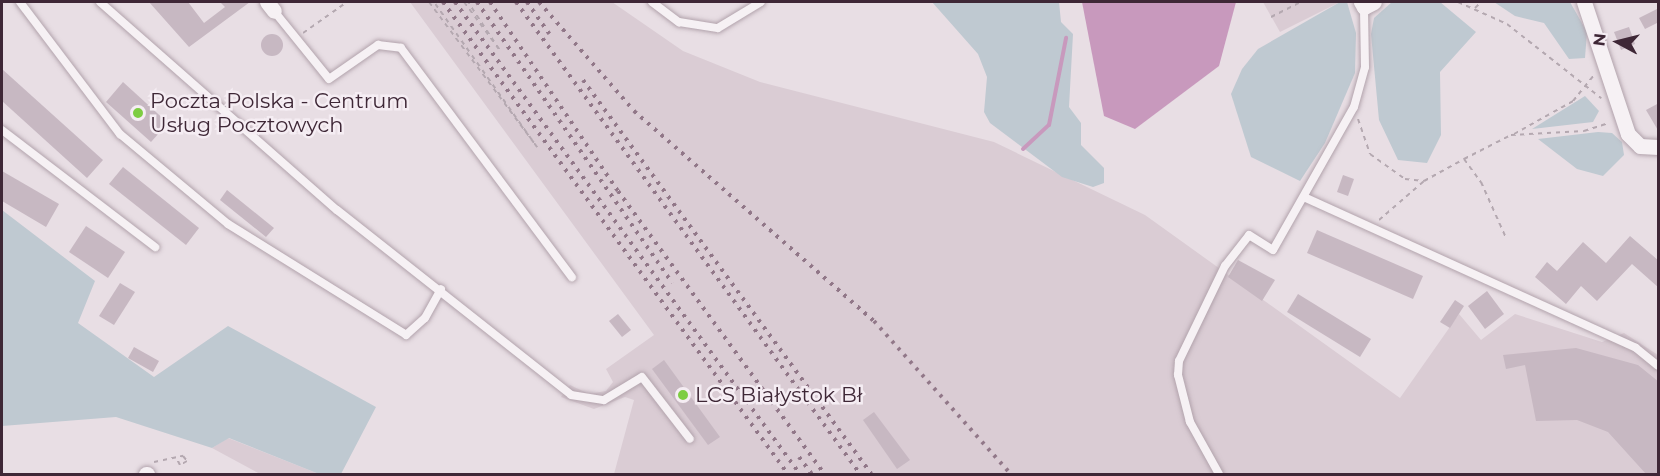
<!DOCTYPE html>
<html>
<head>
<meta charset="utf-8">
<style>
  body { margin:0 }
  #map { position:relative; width:1660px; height:476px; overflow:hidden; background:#e8dee4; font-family:Montserrat,sans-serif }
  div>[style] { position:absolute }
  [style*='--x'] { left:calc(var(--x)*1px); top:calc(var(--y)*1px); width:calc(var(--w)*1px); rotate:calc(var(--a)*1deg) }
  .built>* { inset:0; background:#daccd4 }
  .green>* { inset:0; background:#bfc9d1 }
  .water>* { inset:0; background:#c899bd }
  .stream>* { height:4px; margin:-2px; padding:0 2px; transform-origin:2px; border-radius:2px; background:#c899bd }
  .building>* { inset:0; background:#c7b8c2 }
  .round { border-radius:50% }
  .path>* { height:2px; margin-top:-1px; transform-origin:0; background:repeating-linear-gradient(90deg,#b4a8b0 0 4.5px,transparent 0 9px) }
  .roads { filter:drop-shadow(0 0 2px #b2a3ac) drop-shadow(0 0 2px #b2a3ac) }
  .lane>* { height:8px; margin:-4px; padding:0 4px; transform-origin:4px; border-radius:4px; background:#f6f1f4 }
  .street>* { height:15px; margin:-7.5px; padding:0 7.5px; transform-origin:7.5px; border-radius:7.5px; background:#f6f1f4 }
  .rail>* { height:4px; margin-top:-2px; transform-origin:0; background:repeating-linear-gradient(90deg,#917788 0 3px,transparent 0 9px) }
  .dots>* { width:16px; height:16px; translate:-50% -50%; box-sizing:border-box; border:3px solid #f5edf3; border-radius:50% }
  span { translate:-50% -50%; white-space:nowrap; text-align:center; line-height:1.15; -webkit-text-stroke:5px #f5edf3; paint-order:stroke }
  .poi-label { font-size:21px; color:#3e2736 }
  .left { translate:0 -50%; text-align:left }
  .frame { position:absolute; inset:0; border:3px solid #3e2736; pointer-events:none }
  .north { position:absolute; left:1588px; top:12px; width:60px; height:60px; -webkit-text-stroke:4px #f5edf3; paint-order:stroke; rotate:277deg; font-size:16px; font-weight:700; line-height:24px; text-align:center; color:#3e2736 }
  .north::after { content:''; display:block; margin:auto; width:21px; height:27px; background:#3e2736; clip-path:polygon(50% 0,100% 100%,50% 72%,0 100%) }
</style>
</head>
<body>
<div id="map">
  <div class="built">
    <div style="clip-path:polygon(410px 2px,612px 2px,683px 51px,760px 82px,994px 142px,1145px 215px,1400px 398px,1459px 314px,1481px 340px,1515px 314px,1602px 342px,1624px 333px,1658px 355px,1658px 474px,614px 474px,634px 400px,625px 397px,594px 409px,561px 397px,570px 385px,589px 394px,606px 391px,613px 382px,606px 369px,654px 335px)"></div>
    <div style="clip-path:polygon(1263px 2px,1340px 2px,1280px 32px)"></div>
    <div style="clip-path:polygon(228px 438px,319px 474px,260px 474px,212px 448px)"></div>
  </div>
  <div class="green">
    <div style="clip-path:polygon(932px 2px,1059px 2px,1061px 22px,1073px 34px,1069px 107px,1081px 123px,1081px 145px,1104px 168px,1104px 183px,1093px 187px,1062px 177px,990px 123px,984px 112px,987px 77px,978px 54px)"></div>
    <div style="clip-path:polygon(1340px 2px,1347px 2px,1356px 33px,1355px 73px,1325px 143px,1300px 181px,1251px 157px,1231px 94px,1242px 69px,1258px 49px)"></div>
    <div style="clip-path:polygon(1392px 2px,1440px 2px,1476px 32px,1440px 72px,1441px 135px,1427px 163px,1398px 160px,1379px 120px,1371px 34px,1374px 18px)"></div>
    <div style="clip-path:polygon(1494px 2px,1570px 2px,1587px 32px,1585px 58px,1569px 59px,1544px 23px,1515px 16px)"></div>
    <div style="clip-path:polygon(1585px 96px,1599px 111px,1593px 122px,1532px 129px)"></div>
    <div style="clip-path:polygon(1598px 132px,1612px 133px,1622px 142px,1624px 155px,1603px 176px,1577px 169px,1538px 139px)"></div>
    <div style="clip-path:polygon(2px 210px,95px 281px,78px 323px,154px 377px,228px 326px,376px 407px,341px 474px,319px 474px,229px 438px,212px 448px,116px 417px,2px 426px)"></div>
  </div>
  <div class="water">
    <div style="clip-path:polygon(1082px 2px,1236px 2px,1219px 66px,1135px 129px,1104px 116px)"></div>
  </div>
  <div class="stream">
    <div style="--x:1023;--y:149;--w:35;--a:-43"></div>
    <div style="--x:1049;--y:125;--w:89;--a:-78.9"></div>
  </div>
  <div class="building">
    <div style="clip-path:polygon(149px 2px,188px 2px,204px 23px,225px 7px,220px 2px,250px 2px,189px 47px)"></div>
    <div style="clip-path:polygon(1659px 8px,1659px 22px,1645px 29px,1639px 18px)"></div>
    <div style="clip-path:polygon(1629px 27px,1635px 44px,1621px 50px,1614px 32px)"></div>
    <div class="round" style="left:261px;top:34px;width:22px;height:22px"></div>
    <div style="clip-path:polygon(2px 69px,103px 160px,87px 178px,2px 101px)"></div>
    <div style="clip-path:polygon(123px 82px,168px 123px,151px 142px,106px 102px)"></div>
    <div style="clip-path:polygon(1659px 103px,1659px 132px,1646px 110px)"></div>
    <div style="clip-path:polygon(123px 167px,199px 228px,186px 245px,109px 184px)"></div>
    <div style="clip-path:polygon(2px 171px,59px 204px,46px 227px,2px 201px)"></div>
    <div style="clip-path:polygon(1343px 175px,1354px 179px,1348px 196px,1337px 192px)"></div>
    <div style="clip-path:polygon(227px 190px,274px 228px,266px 237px,220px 200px)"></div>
    <div style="clip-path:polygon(86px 226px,125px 252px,108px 278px,69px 252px)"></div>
    <div style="clip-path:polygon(1317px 230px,1423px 276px,1413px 299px,1307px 253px)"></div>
    <div style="clip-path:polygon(1630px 236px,1659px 261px,1659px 288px,1632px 264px,1597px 301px,1581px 286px,1566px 304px,1535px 277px,1547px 262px,1557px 271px,1583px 242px,1606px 263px)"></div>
    <div style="clip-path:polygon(1238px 260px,1275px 280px,1262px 301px,1228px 277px)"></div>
    <div style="clip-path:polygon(120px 283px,135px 292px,114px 325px,99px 316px)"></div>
    <div style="clip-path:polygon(1487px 291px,1504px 314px,1485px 329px,1468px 306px)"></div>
    <div style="clip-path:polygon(1298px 294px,1371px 339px,1360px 357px,1287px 312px)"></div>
    <div style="clip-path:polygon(1455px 300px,1464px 306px,1450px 328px,1440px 322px)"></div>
    <div style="clip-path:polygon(618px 314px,631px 330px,622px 337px,609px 321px)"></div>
    <div style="clip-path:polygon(134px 347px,159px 361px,153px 372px,128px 358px)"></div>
    <div style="clip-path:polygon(1576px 348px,1638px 365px,1659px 382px,1659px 474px,1646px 474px,1608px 432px,1577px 420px,1536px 421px,1525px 365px,1506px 369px,1503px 355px)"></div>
    <div style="clip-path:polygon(664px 360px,720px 437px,708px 445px,652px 369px)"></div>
    <div style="clip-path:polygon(874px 412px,910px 460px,897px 469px,863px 420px)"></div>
  </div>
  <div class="path">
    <div style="--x:429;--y:2;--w:181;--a:53.3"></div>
    <div style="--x:537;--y:147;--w:178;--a:-125.4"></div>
    <div style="--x:464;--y:2;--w:59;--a:53.3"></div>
    <div style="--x:499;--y:49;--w:56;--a:-123.4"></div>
    <div style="--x:1458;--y:2;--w:54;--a:24.2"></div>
    <div style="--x:1507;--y:24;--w:120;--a:38.2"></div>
    <div style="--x:1475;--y:8;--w:8;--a:-45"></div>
    <div style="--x:1271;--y:17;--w:33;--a:-27"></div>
    <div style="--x:303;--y:33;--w:54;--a:-35.2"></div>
    <div style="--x:1358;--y:119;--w:37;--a:71"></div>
    <div style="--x:1370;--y:154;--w:43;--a:35.5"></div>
    <div style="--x:1405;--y:179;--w:19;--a:6"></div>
    <div style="--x:1424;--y:181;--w:46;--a:-28.8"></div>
    <div style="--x:1464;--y:159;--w:29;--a:54"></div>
    <div style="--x:1481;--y:182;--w:61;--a:65.9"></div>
    <div style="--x:1514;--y:134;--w:68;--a:-29.2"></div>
    <div style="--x:1573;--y:101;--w:33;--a:-51"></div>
    <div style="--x:1464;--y:159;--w:53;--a:-27.1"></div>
    <div style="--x:1511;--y:135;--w:73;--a:-3.1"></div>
    <div style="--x:1584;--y:131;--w:26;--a:-18"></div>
    <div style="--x:1379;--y:220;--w:60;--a:-40.9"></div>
    <div style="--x:154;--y:462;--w:30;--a:-12"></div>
    <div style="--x:183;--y:456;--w:6;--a:51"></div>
    <div style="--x:187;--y:461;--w:8;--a:150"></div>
    <div style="--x:180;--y:465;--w:7;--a:-117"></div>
  </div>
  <div class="roads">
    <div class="lane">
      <div style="--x:20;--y:2;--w:166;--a:52.9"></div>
      <div style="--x:120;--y:134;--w:141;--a:39.8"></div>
      <div style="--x:228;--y:224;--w:210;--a:31.9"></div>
      <div style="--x:406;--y:335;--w:25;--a:-42"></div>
      <div style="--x:425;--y:318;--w:33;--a:-61"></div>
      <div style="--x:100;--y:2;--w:315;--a:41.3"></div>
      <div style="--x:337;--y:210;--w:298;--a:38.3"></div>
      <div style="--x:571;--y:395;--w:33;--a:9"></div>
      <div style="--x:604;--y:400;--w:44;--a:-31.2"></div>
      <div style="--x:642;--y:377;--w:78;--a:52.3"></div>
      <div style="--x:652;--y:2;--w:34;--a:37"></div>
      <div style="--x:679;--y:22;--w:39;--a:9"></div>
      <div style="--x:718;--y:28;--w:50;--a:-31.2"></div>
      <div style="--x:274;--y:11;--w:87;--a:51"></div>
      <div style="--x:329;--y:79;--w:60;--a:-34.8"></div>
      <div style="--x:378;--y:45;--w:23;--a:7"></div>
      <div style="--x:401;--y:48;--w:286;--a:53.3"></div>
      <div style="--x:2;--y:130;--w:193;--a:37.4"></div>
      <div style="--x:1306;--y:198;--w:362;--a:24.4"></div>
      <div style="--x:1636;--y:348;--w:28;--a:39"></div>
      <div style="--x:1219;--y:474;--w:60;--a:-119.1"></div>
      <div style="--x:1190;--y:422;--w:49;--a:-104.3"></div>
      <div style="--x:1178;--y:375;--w:14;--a:-86"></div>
      <div style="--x:1179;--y:361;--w:106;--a:-64.2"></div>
      <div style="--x:1225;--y:266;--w:39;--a:-52"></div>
      <div style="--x:1249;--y:235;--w:28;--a:32"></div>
      <div style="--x:1273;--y:250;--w:164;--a:-60.5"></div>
      <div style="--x:1354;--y:107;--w:41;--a:-74.6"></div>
      <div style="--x:1365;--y:67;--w:60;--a:-91"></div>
    </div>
    <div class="street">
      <div style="--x:267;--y:2;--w:11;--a:52"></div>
      <div style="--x:1361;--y:2;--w:6;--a:59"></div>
      <div style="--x:1364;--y:7;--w:11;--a:-27"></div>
      <div style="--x:1584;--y:2;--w:139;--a:71.6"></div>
      <div style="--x:1628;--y:134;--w:17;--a:45"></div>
      <div style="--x:1640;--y:146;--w:18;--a:3"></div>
      <div style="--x:146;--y:474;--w:1;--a:0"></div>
    </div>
  </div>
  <div class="rail">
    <div style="--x:443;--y:2;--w:585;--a:53.84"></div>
    <div style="--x:455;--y:2;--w:585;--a:53.84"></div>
    <div style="--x:477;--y:2;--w:342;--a:55.2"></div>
    <div style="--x:490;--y:2;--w:228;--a:55.9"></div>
    <div style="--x:618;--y:191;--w:350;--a:53.9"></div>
    <div style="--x:516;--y:2;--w:584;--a:53.91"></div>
    <div style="--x:527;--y:2;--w:39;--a:55"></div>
    <div style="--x:539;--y:2;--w:145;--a:48.9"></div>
    <div style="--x:634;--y:111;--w:319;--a:41.2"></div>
    <div style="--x:874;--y:321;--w:205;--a:48.2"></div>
    <div style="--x:583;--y:80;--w:488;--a:53.8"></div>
    <div style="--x:799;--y:457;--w:21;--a:53"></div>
  </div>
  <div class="dots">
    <div style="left:138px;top:113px;background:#7ecd42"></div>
    <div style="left:683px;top:395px;background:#7ecd42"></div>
  </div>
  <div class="poi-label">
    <span class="left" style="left:150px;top:113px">Poczta Polska - Centrum<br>Usług Pocztowych</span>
    <span class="left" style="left:695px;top:395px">LCS Białystok Bł</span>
  </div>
  <div class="frame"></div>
  <div class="north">N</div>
</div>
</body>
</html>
